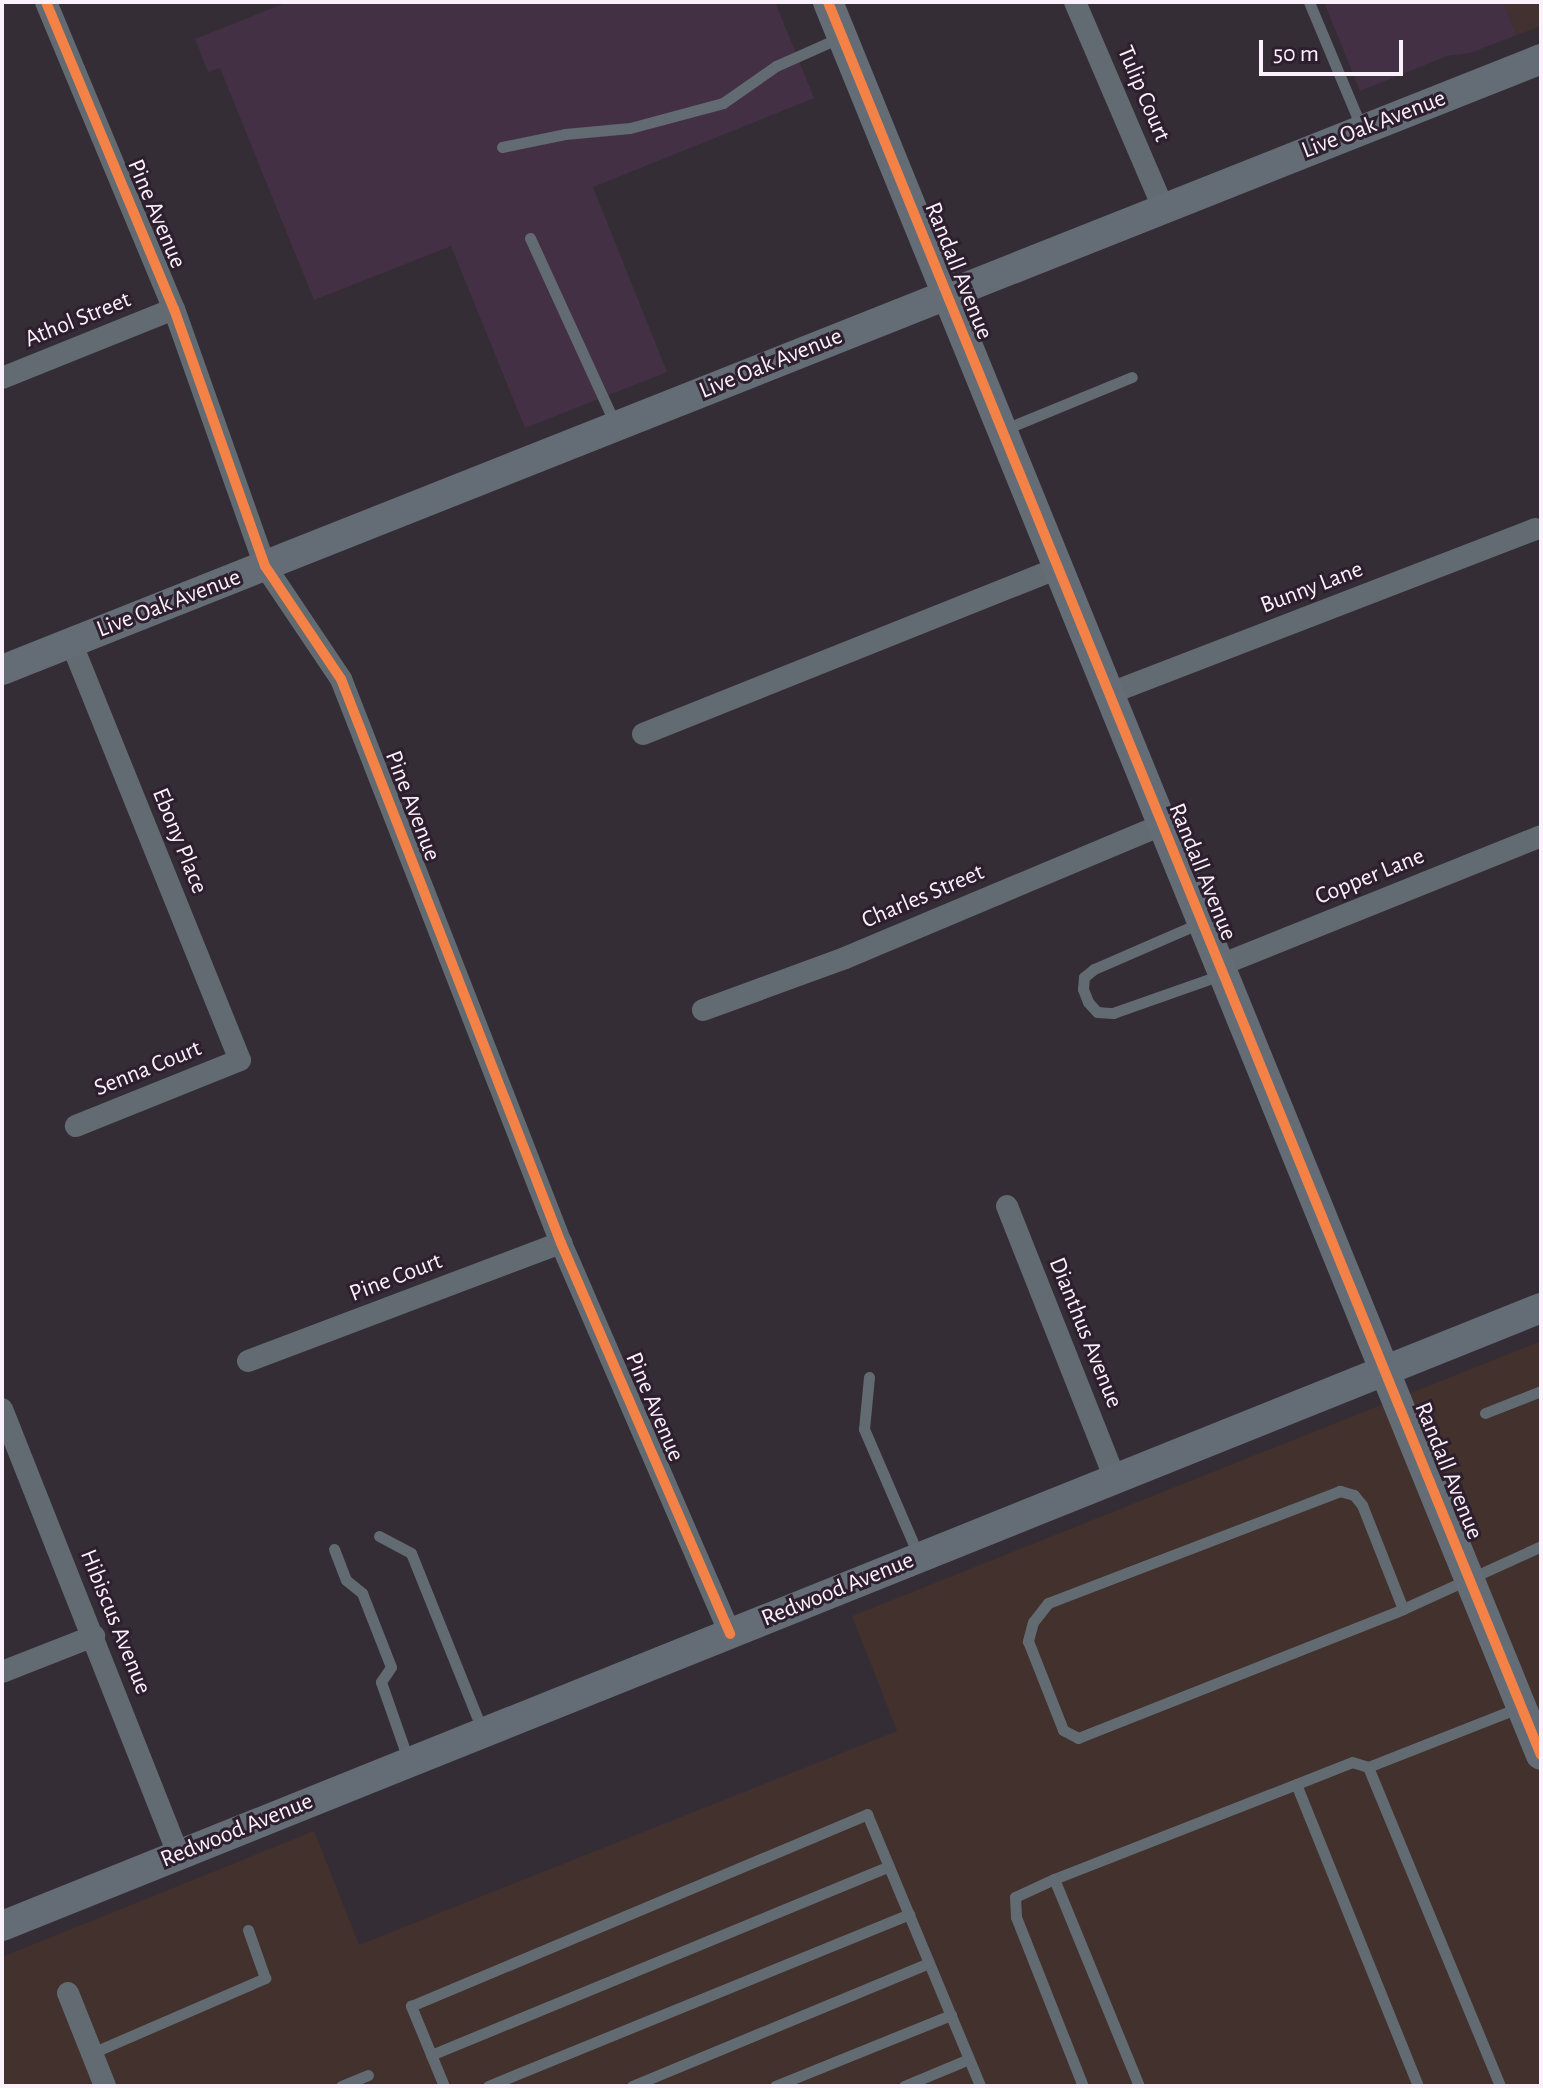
<!DOCTYPE html>
<html>
<head>
<meta charset="utf-8">
<style>
  body { margin:0 }
  #map { position:relative; width:1543px; height:2088px; overflow:hidden; background:#352d36; font-family:"Alegreya Sans",sans-serif }
  div>[style] { position:absolute }
  [style*='--x'] { left:calc(var(--x)*1px); top:calc(var(--y)*1px); width:calc(var(--w)*1px); rotate:calc(var(--a)*1deg) }
  .built>* { inset:0; background:#433045 }
  .industrial>* { inset:0; background:#42312c }
  .education>* { inset:0; background:#433031 }
  .lane>* { height:11px; margin:-5.5px; padding:0 5.5px; transform-origin:5.5px; border-radius:5.5px; background:#626a72 }
  .street>* { height:22px; margin:-11px; padding:0 11px; transform-origin:11px; border-radius:11px; background:#626a72 }
  .secondary>* { height:30px; margin:-15px; padding:0 15px; transform-origin:15px; border-radius:15px; background:#646c76 }
  .cycleway>* { height:10px; margin:-5px; padding:0 5px; transform-origin:5px; border-radius:5px; background:#f48246 }
  span { translate:-50% -50%; white-space:nowrap; text-align:center; line-height:1.15; -webkit-text-stroke:6px #2e1f2f; paint-order:stroke }
  .street-label { font-size:24px; color:#fbf1fc }
  .frame { position:absolute; inset:0; border:4px solid #fbf1fc; pointer-events:none }
  .scale { position:absolute; left:1259px; top:40px; width:144px; height:36px; box-sizing:border-box; border:4px solid #fbf1fc; border-top:0; padding-left:10px; font-size:24px; line-height:28px; white-space:nowrap; color:#fbf1fc; -webkit-text-stroke:6px #2e1f2f; paint-order:stroke }
</style>
</head>
<body>
<div id="map">
  <div class="built">
    <div style="clip-path:polygon(288px 2px,775px 2px,814px 98px,593px 187px,667px 372px,525px 428px,451px 246px,314px 300px,220px 68px,208px 72px,195px 39px)"></div>
    <div style="clip-path:polygon(1324px 2px,1503px 2px,1517px 35px,1470px 53px,1447px 56px,1360px 91px)"></div>
  </div>
  <div class="industrial">
    <div style="clip-path:polygon(1541px 1341px,1541px 2086px,2px 2086px,2px 1957px,314px 1831px,359px 1945px,897px 1731px,852px 1616px)"></div>
  </div>
  <div class="education">
    <div style="clip-path:polygon(1503px 2px,1541px 2px,1541px 26px,1517px 35px)"></div>
  </div>
  <div class="lane">
    <div style="--x:1309;--y:2;--w:138;--a:67.3"></div>
    <div style="--x:502;--y:147;--w:64;--a:-11.7"></div>
    <div style="--x:565;--y:134;--w:65;--a:-5.3"></div>
    <div style="--x:630;--y:128;--w:96;--a:-15"></div>
    <div style="--x:723;--y:103;--w:65;--a:-34.9"></div>
    <div style="--x:776;--y:66;--w:69;--a:-24"></div>
    <div style="--x:530;--y:238;--w:207;--a:65.4"></div>
    <div style="--x:1005;--y:429;--w:137;--a:-22.3"></div>
    <div style="--x:1200;--y:923;--w:116;--a:156.5"></div>
    <div style="--x:1094;--y:969;--w:13;--a:141"></div>
    <div style="--x:1084;--y:977;--w:12;--a:95"></div>
    <div style="--x:1083;--y:989;--w:14;--a:69"></div>
    <div style="--x:1088;--y:1002;--w:13;--a:48"></div>
    <div style="--x:1097;--y:1012;--w:16;--a:4"></div>
    <div style="--x:1113;--y:1013;--w:114;--a:-19.4"></div>
    <div style="--x:869;--y:1377;--w:52;--a:95.5"></div>
    <div style="--x:864;--y:1429;--w:139;--a:66.7"></div>
    <div style="--x:1485;--y:1413;--w:60;--a:-21.4"></div>
    <div style="--x:379;--y:1536;--w:36;--a:28"></div>
    <div style="--x:411;--y:1553;--w:193;--a:68.1"></div>
    <div style="--x:334;--y:1549;--w:33;--a:69"></div>
    <div style="--x:346;--y:1580;--w:21;--a:39"></div>
    <div style="--x:362;--y:1593;--w:79;--a:68.6"></div>
    <div style="--x:391;--y:1667;--w:18;--a:124"></div>
    <div style="--x:381;--y:1682;--w:85;--a:70.7"></div>
    <div style="--x:1403;--y:1609;--w:112;--a:-111.5"></div>
    <div style="--x:1362;--y:1505;--w:13;--a:-129"></div>
    <div style="--x:1354;--y:1495;--w:15;--a:-164"></div>
    <div style="--x:1340;--y:1491;--w:313;--a:159"></div>
    <div style="--x:1048;--y:1603;--w:24;--a:128"></div>
    <div style="--x:1033;--y:1622;--w:20;--a:105"></div>
    <div style="--x:1028;--y:1641;--w:96;--a:68.5"></div>
    <div style="--x:1063;--y:1730;--w:17;--a:28"></div>
    <div style="--x:1078;--y:1738;--w:350;--a:-21.6"></div>
    <div style="--x:1403;--y:1609;--w:152;--a:-24.5"></div>
    <div style="--x:1368;--y:1767;--w:163;--a:-21.5"></div>
    <div style="--x:1296;--y:1784;--w:326;--a:68"></div>
    <div style="--x:1054;--y:1879;--w:43;--a:155.2"></div>
    <div style="--x:1015;--y:1897;--w:20;--a:87"></div>
    <div style="--x:1016;--y:1917;--w:182;--a:68.4"></div>
    <div style="--x:92;--y:2053;--w:189;--a:-23.4"></div>
    <div style="--x:265;--y:1978;--w:51;--a:-109.5"></div>
    <div style="--x:431;--y:2055;--w:495;--a:-22.4"></div>
    <div style="--x:341;--y:2086;--w:29;--a:-22"></div>
    <div style="--x:444;--y:2086;--w:87;--a:-112.4"></div>
    <div style="--x:411;--y:2006;--w:495;--a:-22.8"></div>
    <div style="--x:867;--y:1814;--w:295;--a:67.4"></div>
    <div style="--x:488;--y:2086;--w:455;--a:-22.2"></div>
    <div style="--x:632;--y:2086;--w:321;--a:-22.5"></div>
    <div style="--x:775;--y:2086;--w:190;--a:-22"></div>
    <div style="--x:904;--y:2086;--w:70;--a:-22.6"></div>
    <div style="--x:1139;--y:2086;--w:224;--a:-112.3"></div>
    <div style="--x:1054;--y:1879;--w:320;--a:-21.4"></div>
    <div style="--x:1352;--y:1762;--w:17;--a:17"></div>
    <div style="--x:1368;--y:1767;--w:345;--a:67.5"></div>
  </div>
  <div class="street">
    <div style="--x:46;--y:2;--w:333;--a:67.4"></div>
    <div style="--x:174;--y:309;--w:273;--a:70.5"></div>
    <div style="--x:265;--y:566;--w:136;--a:56.1"></div>
    <div style="--x:341;--y:679;--w:605;--a:68.69"></div>
    <div style="--x:561;--y:1243;--w:426;--a:66.6"></div>
    <div style="--x:1075;--y:2;--w:223;--a:66.8"></div>
    <div style="--x:2;--y:378;--w:185;--a:-21.9"></div>
    <div style="--x:71;--y:642;--w:451;--a:68"></div>
    <div style="--x:240;--y:1060;--w:177;--a:158.1"></div>
    <div style="--x:1108;--y:694;--w:458;--a:-21.1"></div>
    <div style="--x:643;--y:734;--w:445;--a:-21.8"></div>
    <div style="--x:1218;--y:966;--w:348;--a:-21.9"></div>
    <div style="--x:703;--y:1010;--w:151;--a:-20.1"></div>
    <div style="--x:845;--y:958;--w:343;--a:-22.8"></div>
    <div style="--x:1007;--y:1206;--w:294;--a:68.4"></div>
    <div style="--x:248;--y:1361;--w:335;--a:-20.7"></div>
    <div style="--x:2;--y:1409;--w:480;--a:68.4"></div>
    <div style="--x:2;--y:1672;--w:99;--a:-21.4"></div>
    <div style="--x:68;--y:1993;--w:100;--a:68.3"></div>
  </div>
  <div class="secondary">
    <div style="--x:828;--y:2;--w:1892;--a:67.87"></div>
    <div style="--x:2;--y:670;--w:1656;--a:-21.65"></div>
    <div style="--x:2;--y:1926;--w:1658;--a:-21.88"></div>
  </div>
  <div class="cycleway">
    <div style="--x:46;--y:2;--w:333;--a:67.4"></div>
    <div style="--x:174;--y:309;--w:273;--a:70.5"></div>
    <div style="--x:265;--y:566;--w:136;--a:56.1"></div>
    <div style="--x:341;--y:679;--w:605;--a:68.69"></div>
    <div style="--x:561;--y:1243;--w:426;--a:66.6"></div>
    <div style="--x:828;--y:2;--w:1892;--a:67.87"></div>
  </div>
  <div class="street-label">
    <span style="left:1143px;top:94px;rotate:67deg">Tulip Court</span>
    <span style="left:1374px;top:125px;rotate:-21deg">Live Oak Avenue</span>
    <span style="left:156px;top:214px;rotate:67deg">Pine Avenue</span>
    <span style="left:958px;top:271px;rotate:68deg">Randall Avenue</span>
    <span style="left:78px;top:320px;rotate:-22deg">Athol Street</span>
    <span style="left:771px;top:364px;rotate:-22deg">Live Oak Avenue</span>
    <span style="left:1312px;top:588px;rotate:-21deg">Bunny Lane</span>
    <span style="left:169px;top:604px;rotate:-21deg">Live Oak Avenue</span>
    <span style="left:412px;top:806px;rotate:69deg">Pine Avenue</span>
    <span style="left:179px;top:841px;rotate:68deg">Ebony Place</span>
    <span style="left:1202px;top:872px;rotate:68deg">Randall Avenue</span>
    <span style="left:1370px;top:877px;rotate:-22deg">Copper Lane</span>
    <span style="left:923px;top:897px;rotate:-23deg">Charles Street</span>
    <span style="left:148px;top:1069px;rotate:-22deg">Senna Court</span>
    <span style="left:396px;top:1278px;rotate:-21deg">Pine Court</span>
    <span style="left:1085px;top:1333px;rotate:68deg">Dianthus Avenue</span>
    <span style="left:654px;top:1407px;rotate:67deg">Pine Avenue</span>
    <span style="left:1448px;top:1471px;rotate:68deg">Randall Avenue</span>
    <span style="left:838px;top:1590px;rotate:-22deg">Redwood Avenue</span>
    <span style="left:115px;top:1622px;rotate:68deg">Hibiscus Avenue</span>
    <span style="left:237px;top:1831px;rotate:-22deg">Redwood Avenue</span>
  </div>
  <div class="frame"></div>
  <div class="scale">50 m</div>
</div>
</body>
</html>
